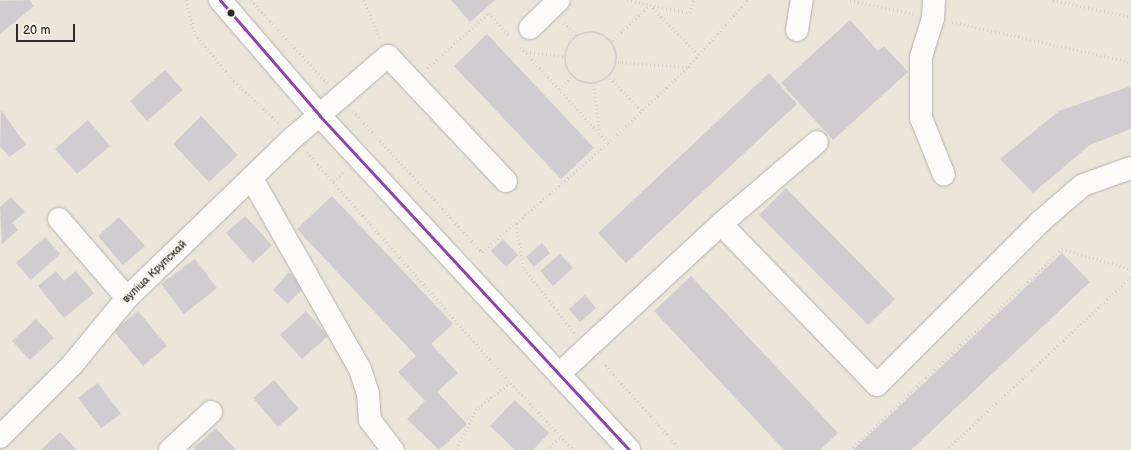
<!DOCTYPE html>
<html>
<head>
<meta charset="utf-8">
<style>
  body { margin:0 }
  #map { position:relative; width:1131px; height:450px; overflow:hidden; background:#ebe5da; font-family:"Balsamiq Sans",sans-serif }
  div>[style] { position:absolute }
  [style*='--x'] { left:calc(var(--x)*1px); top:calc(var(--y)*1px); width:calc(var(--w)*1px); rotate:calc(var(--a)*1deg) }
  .building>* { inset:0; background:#d1ccd0 }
  .path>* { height:2.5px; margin-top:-1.25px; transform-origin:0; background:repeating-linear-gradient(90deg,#d4d2cf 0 1px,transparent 0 4px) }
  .path>.ring { margin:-1.25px; padding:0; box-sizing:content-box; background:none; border:2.5px solid #d4d2cf; border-radius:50% }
  .roads { filter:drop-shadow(0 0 1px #b5b2ab) drop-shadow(0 0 1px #b5b2ab) }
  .minor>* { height:22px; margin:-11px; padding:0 11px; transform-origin:11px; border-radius:11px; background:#fcfbf9 }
  .bus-1>* { height:3px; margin:-1.5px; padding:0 1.5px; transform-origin:1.5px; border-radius:1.5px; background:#8e44ad }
  .dots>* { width:11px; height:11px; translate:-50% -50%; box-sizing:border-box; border:2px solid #f7f3e8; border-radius:50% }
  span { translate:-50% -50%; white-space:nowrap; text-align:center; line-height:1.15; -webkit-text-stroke:4px #f7f3e8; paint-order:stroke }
  .street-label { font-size:11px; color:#2b2b2b }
  .scale { position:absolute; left:16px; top:24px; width:59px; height:18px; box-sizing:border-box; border:2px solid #2b2b2b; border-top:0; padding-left:5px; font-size:12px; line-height:14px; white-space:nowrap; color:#2b2b2b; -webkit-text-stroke:3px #f7f3e8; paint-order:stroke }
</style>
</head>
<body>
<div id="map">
  <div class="building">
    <div style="clip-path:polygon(29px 0,34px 6px,0 34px,0 1px)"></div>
    <div style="clip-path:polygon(451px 0,495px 0,470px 22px)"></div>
    <div style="clip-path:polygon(850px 20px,878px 51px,884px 46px,908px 72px,833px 140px,781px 83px)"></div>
    <div style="clip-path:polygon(487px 34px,594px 148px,561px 179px,454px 66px)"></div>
    <div style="clip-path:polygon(165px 70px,183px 90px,147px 121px,130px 101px)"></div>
    <div style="clip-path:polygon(769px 73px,797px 104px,626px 263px,598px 233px)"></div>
    <div style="clip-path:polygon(1131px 86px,1131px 129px,1090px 145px,1033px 193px,1000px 159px,1059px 111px)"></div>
    <div style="clip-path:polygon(1px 110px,26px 145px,9px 157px,0 146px)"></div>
    <div style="clip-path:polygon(201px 116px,238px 155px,209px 182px,173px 144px)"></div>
    <div style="clip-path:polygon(88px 120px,110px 146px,77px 174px,55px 149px)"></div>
    <div style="clip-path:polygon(786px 188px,895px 299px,868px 325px,759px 215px)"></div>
    <div style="clip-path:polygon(332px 196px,453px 324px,431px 344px,458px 373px,437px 392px,467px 424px,439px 450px,407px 419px,425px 401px,398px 372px,416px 356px,297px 229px)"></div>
    <div style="clip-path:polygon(11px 197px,25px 212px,12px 223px,18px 230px,2px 244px,0 207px)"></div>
    <div style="clip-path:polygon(245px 216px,272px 245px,253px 263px,226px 233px)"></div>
    <div style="clip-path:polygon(119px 217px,145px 246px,123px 265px,98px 236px)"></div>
    <div style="clip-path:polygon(45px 237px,60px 254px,31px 280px,16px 263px)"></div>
    <div style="clip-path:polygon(503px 239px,518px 255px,506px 267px,491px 251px)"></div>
    <div style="clip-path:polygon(542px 243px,550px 253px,534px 267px,526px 257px)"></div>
    <div style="clip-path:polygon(1062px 253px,1090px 282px,911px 450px,853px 450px)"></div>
    <div style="clip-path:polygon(560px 254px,573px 268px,553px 286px,540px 271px)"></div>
    <div style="clip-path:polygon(195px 259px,217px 288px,184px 314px,161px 284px)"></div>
    <div style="clip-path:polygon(56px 271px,64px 281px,76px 271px,94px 293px,64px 318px,38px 286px)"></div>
    <div style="clip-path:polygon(289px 272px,304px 287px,288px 304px,273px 290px)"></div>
    <div style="clip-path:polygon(691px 276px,838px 433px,820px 450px,784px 450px,654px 311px)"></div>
    <div style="clip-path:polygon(585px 295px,596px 308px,580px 322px,569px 309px)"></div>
    <div style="clip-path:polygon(138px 311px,167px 346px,143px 366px,114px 331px)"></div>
    <div style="clip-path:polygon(306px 311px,328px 336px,302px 359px,280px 335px)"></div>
    <div style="clip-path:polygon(36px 319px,54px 338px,30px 360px,12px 341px)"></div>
    <div style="clip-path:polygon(274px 380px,299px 409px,278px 427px,253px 398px)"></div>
    <div style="clip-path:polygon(98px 383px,121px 414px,101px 428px,78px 398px)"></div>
    <div style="clip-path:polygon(515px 400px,549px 433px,533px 450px,515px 450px,490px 426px)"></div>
    <div style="clip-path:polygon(216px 428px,236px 450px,196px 450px,194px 448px)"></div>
    <div style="clip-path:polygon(60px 432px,77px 450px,41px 450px)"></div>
  </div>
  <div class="path">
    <div style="--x:186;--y:0;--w:35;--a:75"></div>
    <div style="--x:195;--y:34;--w:61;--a:50.3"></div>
    <div style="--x:234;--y:81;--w:62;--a:43"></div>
    <div style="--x:251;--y:0;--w:113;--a:47.5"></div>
    <div style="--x:364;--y:0;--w:41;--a:67.2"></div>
    <div style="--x:627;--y:0;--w:64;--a:11.7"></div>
    <div style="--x:690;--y:13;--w:13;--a:-77"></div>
    <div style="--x:850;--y:0;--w:66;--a:12.3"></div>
    <div style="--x:1053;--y:0;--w:80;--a:12.3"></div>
    <div style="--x:952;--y:22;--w:183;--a:12.6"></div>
    <div style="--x:564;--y:23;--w:18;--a:45"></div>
    <div class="ring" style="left:565px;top:32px;width:49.5px;height:49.5px"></div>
    <div style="--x:612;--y:41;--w:52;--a:-43.5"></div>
    <div style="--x:650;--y:5;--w:70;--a:45.6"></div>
    <div style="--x:521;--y:47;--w:130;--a:47.8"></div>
    <div style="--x:526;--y:52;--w:39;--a:6"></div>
    <div style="--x:618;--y:62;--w:69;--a:4.1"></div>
    <div style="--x:427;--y:68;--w:83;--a:-41.6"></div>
    <div style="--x:489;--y:13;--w:30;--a:48"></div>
    <div style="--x:610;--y:78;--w:46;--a:45.9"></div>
    <div style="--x:594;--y:85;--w:48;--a:82.9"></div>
    <div style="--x:559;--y:89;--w:18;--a:-43"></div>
    <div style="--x:353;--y:111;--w:191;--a:47.5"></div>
    <div style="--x:482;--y:252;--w:44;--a:-41.3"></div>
    <div style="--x:307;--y:152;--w:308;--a:48.6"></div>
    <div style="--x:511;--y:383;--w:43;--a:142.6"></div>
    <div style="--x:477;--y:409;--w:46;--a:117.1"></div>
    <div style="--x:333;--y:181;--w:14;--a:-39"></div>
    <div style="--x:574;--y:333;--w:83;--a:-128.1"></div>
    <div style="--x:523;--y:268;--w:46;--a:-98.8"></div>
    <div style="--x:516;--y:223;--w:122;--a:-41"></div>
    <div style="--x:608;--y:143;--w:110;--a:-43.5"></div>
    <div style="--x:688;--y:67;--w:90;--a:-48.2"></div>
    <div style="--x:603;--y:362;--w:118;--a:48.4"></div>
    <div style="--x:511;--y:383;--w:92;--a:46.8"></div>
    <div style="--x:547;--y:450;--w:20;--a:-45"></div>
    <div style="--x:850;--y:450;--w:292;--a:-43.5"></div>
    <div style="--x:1062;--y:249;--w:72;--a:16.2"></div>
    <div style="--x:946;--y:450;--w:253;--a:-43.1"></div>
  </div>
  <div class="roads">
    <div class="minor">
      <div style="--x:220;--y:0;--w:153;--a:49.2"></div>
      <div style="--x:320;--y:116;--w:455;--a:47.2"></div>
      <div style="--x:934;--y:0;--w:18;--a:93"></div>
      <div style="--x:933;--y:18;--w:41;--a:107.1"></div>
      <div style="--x:921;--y:57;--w:61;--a:90"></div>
      <div style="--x:921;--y:118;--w:61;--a:68"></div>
      <div style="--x:530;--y:28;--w:40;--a:-44"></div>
      <div style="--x:797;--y:30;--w:30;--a:-81"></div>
      <div style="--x:252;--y:179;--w:219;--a:60.4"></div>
      <div style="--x:360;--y:369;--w:25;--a:72"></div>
      <div style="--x:368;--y:393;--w:27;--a:86"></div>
      <div style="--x:370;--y:420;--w:38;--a:53"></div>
      <div style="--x:59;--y:219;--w:104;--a:49.3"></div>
      <div style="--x:721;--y:224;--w:224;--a:45.9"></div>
      <div style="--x:877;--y:385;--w:232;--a:-45"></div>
      <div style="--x:1041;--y:221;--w:55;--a:-40.6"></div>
      <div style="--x:1083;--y:185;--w:51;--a:-19.5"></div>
      <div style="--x:560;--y:373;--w:219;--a:-42.8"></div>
      <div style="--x:721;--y:224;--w:126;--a:-40.5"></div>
      <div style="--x:0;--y:437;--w:102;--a:-45"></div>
      <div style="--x:72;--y:365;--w:87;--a:-50.6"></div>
      <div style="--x:127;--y:298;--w:232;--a:-44"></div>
      <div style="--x:294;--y:137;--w:124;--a:-40.8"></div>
      <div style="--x:388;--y:56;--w:172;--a:46.7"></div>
      <div style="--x:170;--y:450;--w:56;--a:-42.8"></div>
    </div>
  </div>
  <div class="bus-1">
    <div style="--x:220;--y:0;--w:153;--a:49.2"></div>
    <div style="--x:320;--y:116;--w:455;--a:47.2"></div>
  </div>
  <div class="dots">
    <div style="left:231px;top:13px;background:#2b2b2b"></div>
  </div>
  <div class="street-label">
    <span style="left:155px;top:272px;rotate:-44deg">вуліца Крупскай</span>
  </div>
  <div class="scale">20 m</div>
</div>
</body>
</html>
